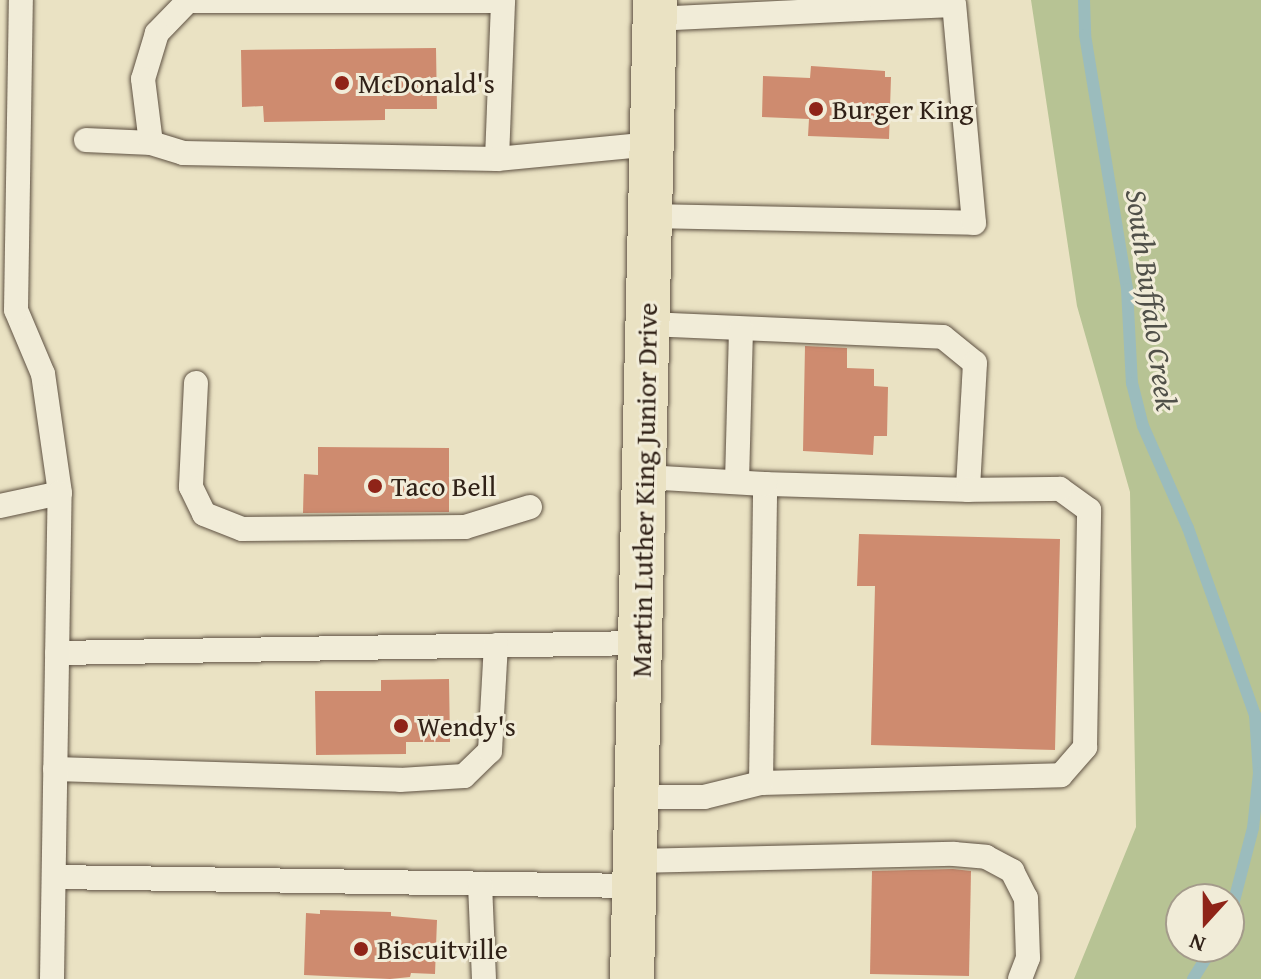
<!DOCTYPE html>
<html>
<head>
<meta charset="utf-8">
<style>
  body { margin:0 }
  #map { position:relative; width:1261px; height:979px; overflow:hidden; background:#eae2c3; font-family:"Gentium Book Plus",serif }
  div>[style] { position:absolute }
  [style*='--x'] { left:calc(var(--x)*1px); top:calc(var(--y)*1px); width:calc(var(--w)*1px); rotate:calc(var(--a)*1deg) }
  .green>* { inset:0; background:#b7c394 }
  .stream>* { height:12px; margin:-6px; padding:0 6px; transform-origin:6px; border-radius:6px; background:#9bbcbd }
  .building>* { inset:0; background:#ce8b6f }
  .roads { filter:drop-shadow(0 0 2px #5e5142) drop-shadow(0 0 2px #5e5142) }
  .lane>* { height:24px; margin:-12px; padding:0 12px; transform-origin:12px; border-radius:12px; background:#f1ecd8 }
  .highway>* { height:44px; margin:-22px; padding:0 22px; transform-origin:22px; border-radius:22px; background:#eae2c3 }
  .dots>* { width:22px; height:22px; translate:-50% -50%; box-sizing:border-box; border:4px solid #f1ecd8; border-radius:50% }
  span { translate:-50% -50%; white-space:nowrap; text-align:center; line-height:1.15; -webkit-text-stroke:6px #f1ecd8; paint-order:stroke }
  .poi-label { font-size:28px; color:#302117 }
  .left { translate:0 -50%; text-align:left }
  .street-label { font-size:28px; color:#302117 }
  .water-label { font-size:30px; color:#505049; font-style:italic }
  .north { position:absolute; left:1165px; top:883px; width:80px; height:80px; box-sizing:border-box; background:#f1ecd8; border:2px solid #a49b8b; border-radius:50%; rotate:201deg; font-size:22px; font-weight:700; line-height:32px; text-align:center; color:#302117 }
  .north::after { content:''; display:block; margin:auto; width:28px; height:36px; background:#8f2418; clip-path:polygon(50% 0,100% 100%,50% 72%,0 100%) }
</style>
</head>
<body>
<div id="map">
  <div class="green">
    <div style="clip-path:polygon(evenodd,1031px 0,1261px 0,1261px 979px,1074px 979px,1136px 827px,1130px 492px,1077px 306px,1031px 0,1181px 899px,1229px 899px,1229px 947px,1181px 947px,1181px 899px)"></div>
  </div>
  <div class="stream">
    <div style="--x:1084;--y:0;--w:35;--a:88"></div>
    <div style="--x:1085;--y:35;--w:257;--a:80.6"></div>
    <div style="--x:1127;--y:289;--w:94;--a:87"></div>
    <div style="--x:1132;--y:383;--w:44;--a:75.7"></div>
    <div style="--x:1143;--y:426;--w:111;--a:66.2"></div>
    <div style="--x:1188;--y:528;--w:199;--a:70.3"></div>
    <div style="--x:1255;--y:715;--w:58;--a:86.1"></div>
    <div style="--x:1259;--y:773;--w:55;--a:96.2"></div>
    <div style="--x:1253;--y:828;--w:95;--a:104.6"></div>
    <div style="--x:1193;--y:979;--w:38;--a:-58"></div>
  </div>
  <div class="building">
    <div style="clip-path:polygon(436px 48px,437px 109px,385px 109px,385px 120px,264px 122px,263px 106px,242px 107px,241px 50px)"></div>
    <div style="clip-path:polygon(811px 66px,885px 71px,885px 77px,891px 77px,889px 139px,808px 136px,809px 119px,762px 117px,763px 76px,810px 78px)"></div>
    <div style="clip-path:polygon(805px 346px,847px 348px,847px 368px,874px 369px,874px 386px,888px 387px,887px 436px,874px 436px,873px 455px,803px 451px)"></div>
    <div style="clip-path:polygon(318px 447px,449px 448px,449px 512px,303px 513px,304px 474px,318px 475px)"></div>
    <div style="clip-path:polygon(859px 534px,1060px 539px,1055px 750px,871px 745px,875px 586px,857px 586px)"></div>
    <div style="clip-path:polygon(449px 679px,450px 742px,406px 742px,406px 754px,316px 755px,315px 691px,381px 691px,381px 680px)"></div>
    <div style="clip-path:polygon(953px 869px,971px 871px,969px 976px,870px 974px,872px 871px)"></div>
    <div style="clip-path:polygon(320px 910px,391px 912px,391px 916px,437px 920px,435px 974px,411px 973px,410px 977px,390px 979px,304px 975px,306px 913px,320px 914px)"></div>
  </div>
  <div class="roads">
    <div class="lane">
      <div style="--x:655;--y:19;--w:204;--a:-2.8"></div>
      <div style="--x:86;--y:140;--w:65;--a:2.6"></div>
      <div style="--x:497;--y:159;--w:158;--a:-87.8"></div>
      <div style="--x:503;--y:1;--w:315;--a:180"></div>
      <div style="--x:188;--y:1;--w:45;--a:134.1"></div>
      <div style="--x:157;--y:33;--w:48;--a:106.9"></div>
      <div style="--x:143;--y:79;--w:64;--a:82.9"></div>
      <div style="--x:151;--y:143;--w:34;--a:17"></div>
      <div style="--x:183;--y:153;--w:314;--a:1.1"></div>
      <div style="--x:497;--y:159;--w:156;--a:-5.5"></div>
      <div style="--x:650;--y:216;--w:324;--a:1.2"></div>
      <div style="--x:974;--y:223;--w:219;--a:-95.2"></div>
      <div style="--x:954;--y:5;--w:95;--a:177.6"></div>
      <div style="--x:859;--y:9;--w:9;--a:-96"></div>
      <div style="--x:648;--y:324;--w:295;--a:2.5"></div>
      <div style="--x:943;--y:337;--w:41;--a:39.1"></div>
      <div style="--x:975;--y:363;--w:127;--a:93.2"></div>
      <div style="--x:968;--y:490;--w:203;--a:-178.3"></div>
      <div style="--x:196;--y:383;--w:104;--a:92.8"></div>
      <div style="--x:191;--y:487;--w:30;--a:64"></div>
      <div style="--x:204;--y:514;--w:41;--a:21.5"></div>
      <div style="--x:242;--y:529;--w:223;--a:-0.5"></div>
      <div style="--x:465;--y:527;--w:68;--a:-17.1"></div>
      <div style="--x:737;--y:482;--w:153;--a:-88.5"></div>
      <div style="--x:0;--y:506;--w:61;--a:-12.2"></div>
      <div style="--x:60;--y:493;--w:120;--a:-98.1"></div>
      <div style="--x:43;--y:374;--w:69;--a:-112.9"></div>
      <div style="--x:16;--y:310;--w:310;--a:-89.1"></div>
      <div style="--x:57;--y:653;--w:583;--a:-0.98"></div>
      <div style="--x:55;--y:769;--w:345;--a:1.8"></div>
      <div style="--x:400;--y:780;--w:64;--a:-3.6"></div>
      <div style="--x:464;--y:776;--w:36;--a:-44"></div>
      <div style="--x:490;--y:751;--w:106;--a:-86.8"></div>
      <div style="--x:761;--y:783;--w:300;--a:-1.5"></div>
      <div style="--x:1061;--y:775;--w:37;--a:-49"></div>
      <div style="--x:1085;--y:747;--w:237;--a:-89"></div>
      <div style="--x:1089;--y:510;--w:36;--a:-144"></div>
      <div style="--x:1060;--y:489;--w:92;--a:179.4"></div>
      <div style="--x:636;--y:797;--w:68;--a:0"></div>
      <div style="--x:704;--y:797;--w:59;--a:-13.8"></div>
      <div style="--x:761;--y:783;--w:299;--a:-89.2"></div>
      <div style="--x:765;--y:484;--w:121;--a:-176.7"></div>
      <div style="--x:635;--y:861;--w:319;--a:-1.3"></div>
      <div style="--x:954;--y:854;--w:32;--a:5"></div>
      <div style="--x:986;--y:857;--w:30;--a:28"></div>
      <div style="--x:1012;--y:871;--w:30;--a:63"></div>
      <div style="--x:1026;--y:898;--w:60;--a:88.1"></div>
      <div style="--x:1028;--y:958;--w:22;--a:111"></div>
      <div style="--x:54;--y:877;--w:580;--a:0.89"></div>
      <div style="--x:480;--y:884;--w:95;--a:87.6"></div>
      <div style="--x:52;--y:979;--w:486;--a:-89.1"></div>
    </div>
    <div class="highway">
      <div style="--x:632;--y:979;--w:979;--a:-88.65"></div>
    </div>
  </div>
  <div class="dots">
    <div style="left:342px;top:83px;background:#8f2418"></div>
    <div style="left:816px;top:109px;background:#8f2418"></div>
    <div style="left:375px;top:486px;background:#8f2418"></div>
    <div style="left:401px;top:726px;background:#8f2418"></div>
    <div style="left:361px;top:949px;background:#8f2418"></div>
  </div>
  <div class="poi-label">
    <span class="left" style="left:358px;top:83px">McDonald's</span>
    <span class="left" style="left:832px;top:109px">Burger King</span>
    <span class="left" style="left:391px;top:486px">Taco Bell</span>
    <span class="left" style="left:417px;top:726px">Wendy's</span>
    <span class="left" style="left:377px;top:949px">Biscuitville</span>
  </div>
  <div class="street-label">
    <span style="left:644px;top:490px;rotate:-89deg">Martin Luther King Junior Drive</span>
  </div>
  <div class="water-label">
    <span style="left:1152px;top:300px;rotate:82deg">South Buffalo Creek</span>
  </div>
  <div class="north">N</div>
</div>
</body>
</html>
